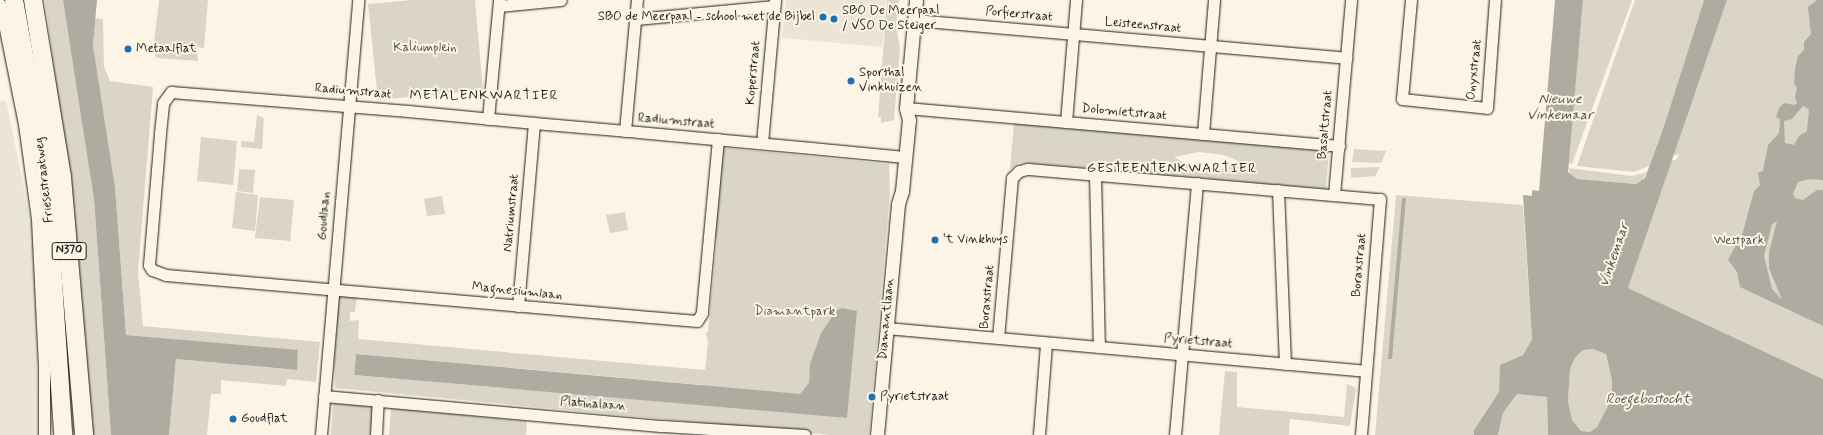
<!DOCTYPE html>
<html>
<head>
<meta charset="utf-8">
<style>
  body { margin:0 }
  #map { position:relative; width:1823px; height:435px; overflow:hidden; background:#fcf5e5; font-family:Mynerve,sans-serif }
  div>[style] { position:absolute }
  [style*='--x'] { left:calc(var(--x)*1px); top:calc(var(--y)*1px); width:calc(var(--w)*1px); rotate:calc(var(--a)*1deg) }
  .built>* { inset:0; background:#ebe5d6 }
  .green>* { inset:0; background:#dbd5c8 }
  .water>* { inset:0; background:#b0aba1 }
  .roads { filter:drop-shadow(0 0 1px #1c1c1c) drop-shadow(0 0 1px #1c1c1c) }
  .minor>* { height:11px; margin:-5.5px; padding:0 5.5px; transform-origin:5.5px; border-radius:5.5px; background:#fcf5e5 }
  .tertiary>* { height:13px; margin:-6.5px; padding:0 6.5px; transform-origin:6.5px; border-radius:6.5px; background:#fcf5e5 }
  .trunk>* { height:18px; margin:-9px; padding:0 9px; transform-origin:9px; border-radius:9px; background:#fcf5e5 }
  .dots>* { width:11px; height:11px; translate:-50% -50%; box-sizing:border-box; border:2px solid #fcf5e5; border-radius:50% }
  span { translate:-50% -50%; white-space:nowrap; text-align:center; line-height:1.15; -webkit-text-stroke:4px #fcf5e5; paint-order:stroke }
  .shield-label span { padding:1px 3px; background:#fcf5e5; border:1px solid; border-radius:3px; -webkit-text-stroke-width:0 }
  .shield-label { font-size:12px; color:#1c1c1c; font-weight:700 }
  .poi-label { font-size:13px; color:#1c1c1c }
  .left { translate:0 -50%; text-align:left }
  .right { translate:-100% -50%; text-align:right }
  .street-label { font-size:13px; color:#1c1c1c }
  .park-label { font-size:13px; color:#555450 }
  .neighbourhood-label { font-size:14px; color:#1c1c1c; letter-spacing:1px }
  .water-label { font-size:14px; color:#575551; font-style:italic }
</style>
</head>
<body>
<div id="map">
  <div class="built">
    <div style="clip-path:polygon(786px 0,886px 0,882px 47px,782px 38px)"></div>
    <div style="clip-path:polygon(6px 101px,34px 237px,39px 435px,0 435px,0 102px)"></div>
  </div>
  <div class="green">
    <div style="clip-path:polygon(45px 0,63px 0,77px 84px,94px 199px,111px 435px,89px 435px,74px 217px)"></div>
    <div style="clip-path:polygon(159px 0,208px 0,204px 48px,197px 47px,198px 61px,157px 58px,153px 51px)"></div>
    <div style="clip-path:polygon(413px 0,475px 0,483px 90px,378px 100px,368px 4px)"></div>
    <div style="clip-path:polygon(887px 0,899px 0,896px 24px,900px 49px,894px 120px,881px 123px,881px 117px,878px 117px)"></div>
    <div style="clip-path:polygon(1583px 0,1632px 0,1572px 164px,1568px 163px)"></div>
    <div style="clip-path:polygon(1635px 0,1704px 0,1665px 123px,1649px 166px,1634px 172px,1577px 166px)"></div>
    <div style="clip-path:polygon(1727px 0,1823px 0,1823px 379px,1628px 288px,1671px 161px,1677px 159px,1679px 154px,1673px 156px)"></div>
    <div style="clip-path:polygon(95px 18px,103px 19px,104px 67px,110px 81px,153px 87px,138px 272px,143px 326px,320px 342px,316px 382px,287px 379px,286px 386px,221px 380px,221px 394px,211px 394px,207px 435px,169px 435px,176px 359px,296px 370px,298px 351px,126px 335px,115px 187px,93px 45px)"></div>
    <div style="clip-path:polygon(257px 115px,264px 118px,262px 149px,241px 147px,241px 141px,254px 142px)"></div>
    <div style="clip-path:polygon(evenodd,1014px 123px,1329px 149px,1326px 189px,1030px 163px,1019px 163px,1010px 169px,1014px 123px,1199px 152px,1224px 155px,1240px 162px,1214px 172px,1201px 172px,1174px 157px,1199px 152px)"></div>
    <div style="clip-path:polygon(201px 137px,237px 141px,233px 185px,197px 181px)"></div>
    <div style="clip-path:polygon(evenodd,725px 148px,889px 164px,890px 193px,869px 435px,830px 435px,335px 388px,334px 361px,339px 296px,357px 297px,355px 312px,350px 312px,350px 321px,359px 320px,358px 339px,705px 370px,708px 342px,706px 332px,708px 332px,717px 239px,713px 237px,722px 149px,725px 148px,356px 354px,703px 385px,702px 405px,354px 375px,356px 354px)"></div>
    <div style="clip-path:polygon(1354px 149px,1386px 151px,1381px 163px,1352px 162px)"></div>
    <div style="clip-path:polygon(1380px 167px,1375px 176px,1351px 178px,1351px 168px)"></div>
    <div style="clip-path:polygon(1568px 168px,1632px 176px,1647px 172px,1642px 181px,1636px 184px,1577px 179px,1571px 176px)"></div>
    <div style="clip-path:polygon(239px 169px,255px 170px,253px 193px,237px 191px)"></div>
    <div style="clip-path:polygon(236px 192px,258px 195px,255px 231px,232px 228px)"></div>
    <div style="clip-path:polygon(1396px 195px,1523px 205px,1532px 339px,1523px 355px,1501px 365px,1499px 392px,1474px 430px,1474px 435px,1375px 435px)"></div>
    <div style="clip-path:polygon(442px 196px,445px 214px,427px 216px,424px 199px)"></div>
    <div style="clip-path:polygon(260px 197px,294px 200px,290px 241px,255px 238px)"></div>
    <div style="clip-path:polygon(625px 212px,628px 230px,610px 233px,606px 215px)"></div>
    <div style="clip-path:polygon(1593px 348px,1606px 353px,1612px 380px,1612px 398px,1597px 427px,1590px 432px,1581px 431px,1572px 420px,1568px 401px,1570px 369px,1575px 358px,1583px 350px)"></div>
    <div style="clip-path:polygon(1225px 371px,1237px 372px,1237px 407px,1344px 417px,1347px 384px,1356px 388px,1350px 426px,1290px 419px,1289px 435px,1219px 435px)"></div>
    <div style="clip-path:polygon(1517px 394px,1547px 397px,1548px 435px,1498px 435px,1503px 413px)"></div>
    <div style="clip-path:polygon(333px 403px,377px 407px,374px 435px,331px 435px)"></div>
    <div style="clip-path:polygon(391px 408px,527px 421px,526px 435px,389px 435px)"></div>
  </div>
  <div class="water">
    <div style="clip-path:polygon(63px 0,97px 0,93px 45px,115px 187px,126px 335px,298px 350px,297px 370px,176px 359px,169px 435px,111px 435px,94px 199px)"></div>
    <div style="clip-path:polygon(evenodd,1555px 0,1583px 0,1568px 172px,1577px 179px,1636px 184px,1645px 178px,1665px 123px,1704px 0,1727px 0,1628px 288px,1823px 379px,1823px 435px,1548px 435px,1547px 397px,1517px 394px,1503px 413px,1498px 435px,1474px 435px,1474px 430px,1499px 392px,1500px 365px,1523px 355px,1532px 339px,1523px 195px,1532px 196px,1532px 190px,1539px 191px,1555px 0,1593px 349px,1606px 354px,1612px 380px,1612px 398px,1597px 427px,1590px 432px,1581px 431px,1572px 420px,1568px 401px,1570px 369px,1575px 358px,1583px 350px,1593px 349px)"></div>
    <div style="clip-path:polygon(evenodd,1817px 0,1823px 0,1823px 180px,1810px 179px,1798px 182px,1793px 194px,1795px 198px,1803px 200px,1817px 190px,1823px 190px,1823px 326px,1740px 287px,1737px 272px,1728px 260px,1743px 232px,1754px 191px,1760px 185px,1758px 173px,1763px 171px,1768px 145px,1779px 133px,1780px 119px,1776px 117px,1779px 108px,1784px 103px,1794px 105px,1797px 103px,1795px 97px,1797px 88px,1794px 83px,1795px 69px,1798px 56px,1804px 50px,1804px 42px,1811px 34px,1808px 7px,1817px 0,1803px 106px,1809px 109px,1807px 131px,1799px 136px,1794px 145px,1785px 143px,1784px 121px,1792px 119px,1803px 106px,1817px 0,1777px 221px,1769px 252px,1769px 268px,1782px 300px,1772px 289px,1764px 256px,1772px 224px,1777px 221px)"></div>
    <div style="clip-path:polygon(1402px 198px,1406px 198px,1392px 359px,1388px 359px)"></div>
    <div style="clip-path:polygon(842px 308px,857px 311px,847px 418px,354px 375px,356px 354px,800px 394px,809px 383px,810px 364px,821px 333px,837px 310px)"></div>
  </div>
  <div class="roads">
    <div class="minor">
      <div style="--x:1411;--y:0;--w:99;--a:95.2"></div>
      <div style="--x:1402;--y:99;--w:85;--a:6"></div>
      <div style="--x:1487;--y:108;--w:108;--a:-85.8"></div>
      <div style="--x:0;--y:4;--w:122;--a:78.7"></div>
      <div style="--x:24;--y:124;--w:96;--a:82.2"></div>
      <div style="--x:37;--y:219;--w:150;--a:87.3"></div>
      <div style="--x:44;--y:369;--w:66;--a:90"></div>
      <div style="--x:499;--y:6;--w:62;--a:-5.5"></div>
      <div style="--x:636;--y:19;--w:139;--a:-5.4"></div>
      <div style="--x:914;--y:20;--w:434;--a:5"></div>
      <div style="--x:906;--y:108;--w:435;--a:5"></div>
      <div style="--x:488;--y:119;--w:120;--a:-84.7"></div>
      <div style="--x:1066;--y:122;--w:122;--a:-85.3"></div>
      <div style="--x:625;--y:131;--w:132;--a:-84.8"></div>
      <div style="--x:1203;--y:134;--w:134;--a:-85.3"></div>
      <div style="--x:718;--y:139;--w:175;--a:95.3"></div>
      <div style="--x:702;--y:313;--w:9;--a:122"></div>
      <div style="--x:697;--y:321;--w:533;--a:-175.05"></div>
      <div style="--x:166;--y:275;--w:15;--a:-160"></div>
      <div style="--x:152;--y:270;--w:6;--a:-121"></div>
      <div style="--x:149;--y:265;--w:132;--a:-85.2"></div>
      <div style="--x:160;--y:133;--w:30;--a:-84"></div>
      <div style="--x:163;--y:103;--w:14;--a:-54"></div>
      <div style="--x:171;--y:92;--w:238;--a:4.6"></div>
      <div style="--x:408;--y:111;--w:127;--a:5.4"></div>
      <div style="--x:534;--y:123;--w:104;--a:4.9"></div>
      <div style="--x:638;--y:132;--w:174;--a:5.3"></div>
      <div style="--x:811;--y:148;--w:94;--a:5.5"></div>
      <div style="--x:762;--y:143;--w:144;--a:-84.8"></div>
      <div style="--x:1095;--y:174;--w:173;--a:88.7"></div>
      <div style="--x:1278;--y:190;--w:174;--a:87.7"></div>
      <div style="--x:1334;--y:195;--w:196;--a:-85"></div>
      <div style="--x:518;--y:306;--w:184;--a:-85"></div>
      <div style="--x:886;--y:328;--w:481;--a:5.1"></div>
      <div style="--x:998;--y:338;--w:161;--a:-85"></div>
      <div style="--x:1012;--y:178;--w:10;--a:-45"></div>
      <div style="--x:1019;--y:171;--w:9;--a:-13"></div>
      <div style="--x:1028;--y:169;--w:353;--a:4.9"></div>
      <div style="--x:1380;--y:199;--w:237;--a:94.6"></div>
      <div style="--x:324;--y:396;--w:340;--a:5.1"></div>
      <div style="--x:663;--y:426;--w:142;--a:3.6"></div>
      <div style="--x:321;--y:435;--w:437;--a:-85.1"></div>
      <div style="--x:376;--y:435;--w:35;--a:-87"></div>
      <div style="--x:1039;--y:435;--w:92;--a:-85.6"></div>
      <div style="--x:1175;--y:435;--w:253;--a:-85"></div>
    </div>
    <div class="tertiary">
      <div style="--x:877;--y:435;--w:232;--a:-84.8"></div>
      <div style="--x:898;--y:204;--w:14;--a:-73"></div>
      <div style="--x:902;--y:191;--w:71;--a:-84.4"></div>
      <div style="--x:909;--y:120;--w:12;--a:-104"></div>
      <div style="--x:906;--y:108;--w:108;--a:-84.7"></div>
    </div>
    <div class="trunk">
      <div style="--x:14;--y:0;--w:179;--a:79.7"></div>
      <div style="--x:46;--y:176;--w:260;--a:86.2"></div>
      <div style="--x:33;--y:0;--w:179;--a:80.7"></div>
      <div style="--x:62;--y:177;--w:259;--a:85.1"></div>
    </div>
  </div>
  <div class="dots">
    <div style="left:823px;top:17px;background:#1f6fb2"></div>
    <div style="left:834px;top:19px;background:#1f6fb2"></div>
    <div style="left:128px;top:49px;background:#1f6fb2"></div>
    <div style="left:851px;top:81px;background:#1f6fb2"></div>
    <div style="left:935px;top:240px;background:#1f6fb2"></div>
    <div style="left:872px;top:397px;background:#1f6fb2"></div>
    <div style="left:233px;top:419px;background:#1f6fb2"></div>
  </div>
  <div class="shield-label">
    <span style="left:69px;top:251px">N370</span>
  </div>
  <div class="poi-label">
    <span class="left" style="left:842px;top:19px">SBO De Meerpaal<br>/ VSO De Steiger</span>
    <span class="right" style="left:815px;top:17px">SBO de Meerpaal - school met de Bijbel</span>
    <span class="left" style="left:136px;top:49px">Metaalflat</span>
    <span class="left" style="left:859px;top:81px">Sporthal<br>Vinkhuizen</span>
    <span class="left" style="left:943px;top:240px">'t Vinkhuys</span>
    <span class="left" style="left:880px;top:397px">Pyrietstraat</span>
    <span class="left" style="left:241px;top:419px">Goudflat</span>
  </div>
  <div class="street-label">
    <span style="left:1019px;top:15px;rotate:5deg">Porfierstraat</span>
    <span style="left:1143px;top:26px;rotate:5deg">Leisteenstraat</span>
    <span style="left:1475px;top:70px;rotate:-84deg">Onyxstraat</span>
    <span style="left:754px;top:73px;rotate:-85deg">Koperstraat</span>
    <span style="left:353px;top:92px;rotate:5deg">Radiumstraat</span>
    <span style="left:1124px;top:113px;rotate:5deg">Dolomietstraat</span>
    <span style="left:676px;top:122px;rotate:5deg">Radiumstraat</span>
    <span style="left:1326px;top:125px;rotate:-85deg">Basaltstraat</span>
    <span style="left:45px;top:180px;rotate:-97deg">Friesestraatweg</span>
    <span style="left:512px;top:213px;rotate:-85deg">Natriumstraat</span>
    <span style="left:325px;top:216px;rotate:-86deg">Goudlaan</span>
    <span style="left:1360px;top:265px;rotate:-85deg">Boraxstraat</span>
    <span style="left:517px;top:292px;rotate:6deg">Magnesiumlaan</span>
    <span style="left:988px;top:297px;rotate:-85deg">Boraxstraat</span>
    <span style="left:887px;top:319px;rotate:-85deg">Diamantlaan</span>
    <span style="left:1198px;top:342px;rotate:5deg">Pyrietstraat</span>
    <span style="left:593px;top:405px;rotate:5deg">Platinalaan</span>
  </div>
  <div class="park-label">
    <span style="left:425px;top:48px">Kaliumplein</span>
    <span style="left:1739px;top:241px">Westpark</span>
    <span style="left:795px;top:312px">Diamantpark</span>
  </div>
  <div class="neighbourhood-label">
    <span style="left:484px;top:95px">METALENKWARTIER</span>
    <span style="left:1172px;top:168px">GESTEENTENKWARTIER</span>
  </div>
  <div class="water-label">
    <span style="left:1560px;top:107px">Nieuwe<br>Vinkemaar</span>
    <span style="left:1614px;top:255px;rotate:-71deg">Vinkemaar</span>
    <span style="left:1648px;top:399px">Roegebostocht</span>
  </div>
</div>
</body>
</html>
